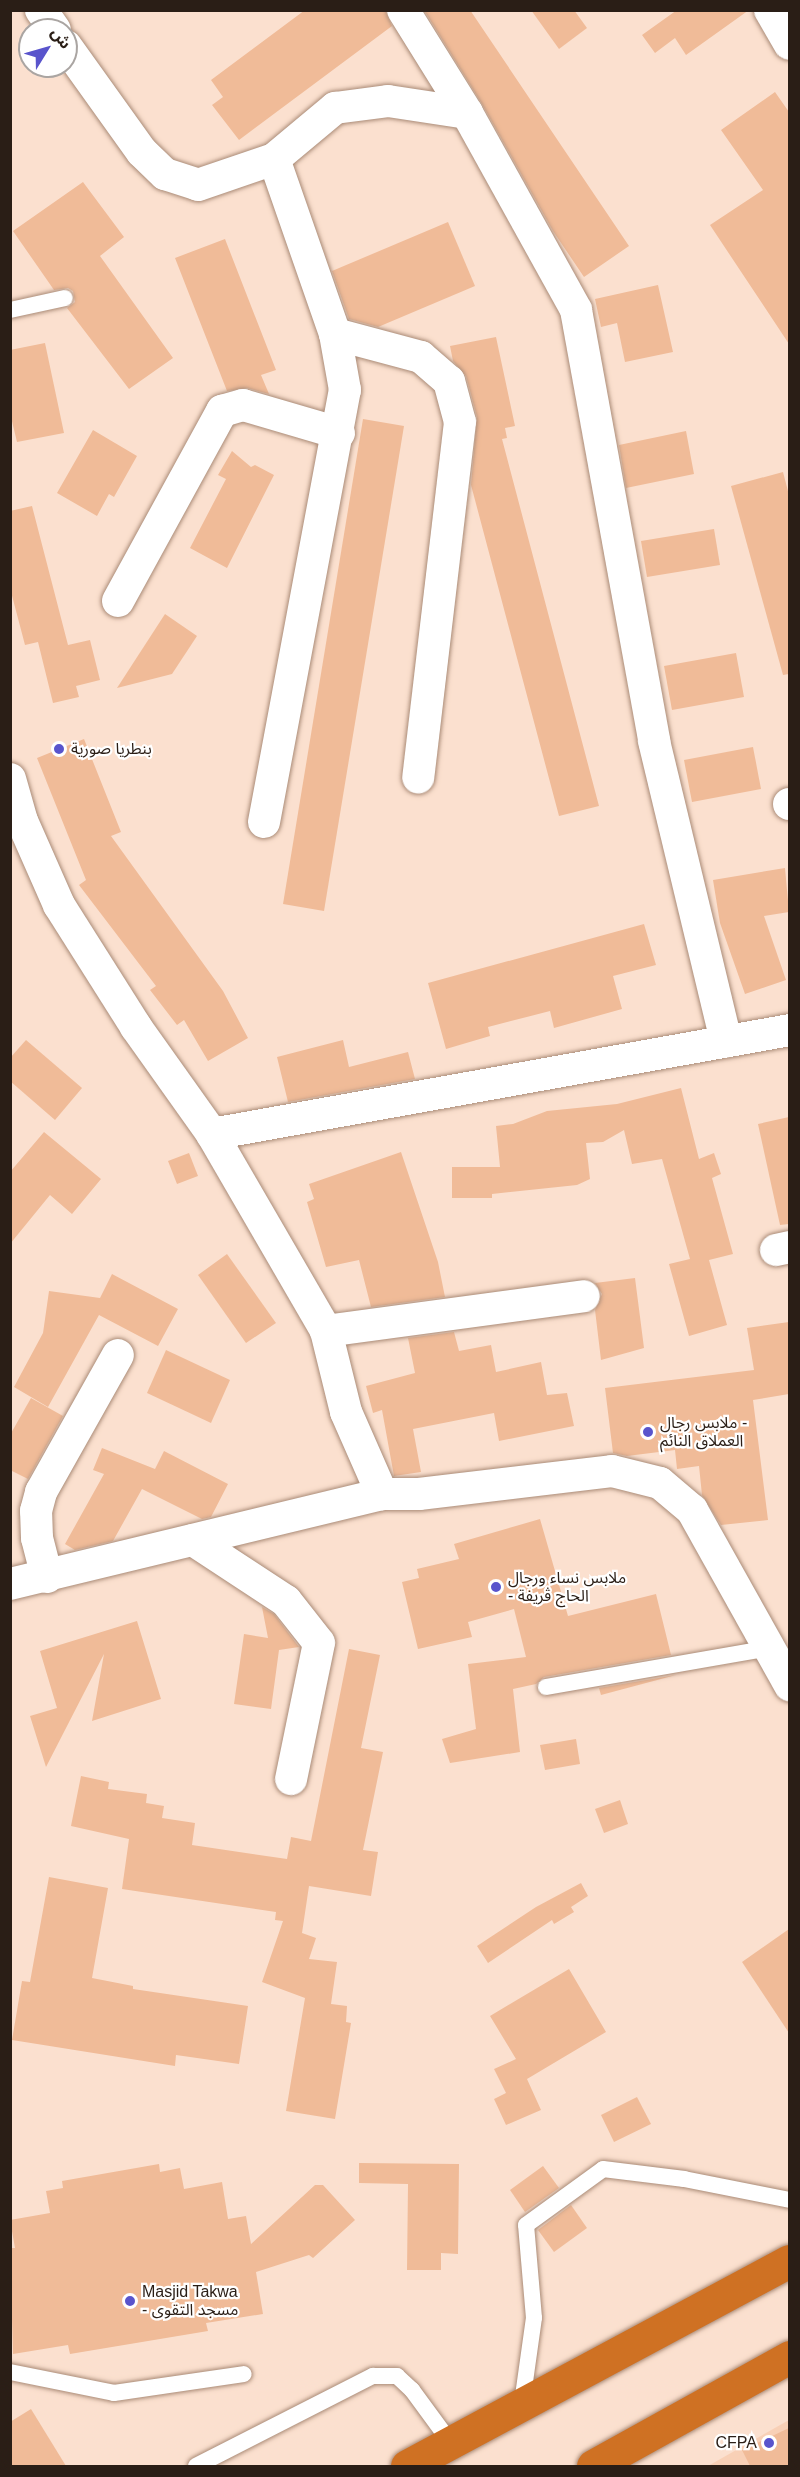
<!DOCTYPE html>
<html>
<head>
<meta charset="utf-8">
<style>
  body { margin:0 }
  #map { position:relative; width:800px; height:2477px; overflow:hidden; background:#fbe0cf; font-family:Helvetica,"Noto Sans Arabic",sans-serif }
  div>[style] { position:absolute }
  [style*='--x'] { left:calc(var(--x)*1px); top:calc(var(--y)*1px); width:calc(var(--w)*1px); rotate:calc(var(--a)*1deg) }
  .built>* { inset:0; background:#f8d0b6 }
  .building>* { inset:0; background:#f0bb98 }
  .roads { filter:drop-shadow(0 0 2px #aa8b77) drop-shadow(0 0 2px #aa8b77) }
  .lane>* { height:16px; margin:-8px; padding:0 8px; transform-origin:8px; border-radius:8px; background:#fff }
  .street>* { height:32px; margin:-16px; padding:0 16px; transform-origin:16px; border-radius:16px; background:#fff }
  .highway>* { height:33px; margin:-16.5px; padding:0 16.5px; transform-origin:16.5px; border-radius:16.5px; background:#cf7123 }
  .dots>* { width:16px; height:16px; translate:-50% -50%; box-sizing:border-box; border:3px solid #fff; border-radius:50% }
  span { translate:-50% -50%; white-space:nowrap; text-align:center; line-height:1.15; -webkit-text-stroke:4.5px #fff; paint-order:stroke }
  .poi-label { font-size:16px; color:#2a1e16 }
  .left { translate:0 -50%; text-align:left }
  .right { translate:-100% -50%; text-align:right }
  .frame { position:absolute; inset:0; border:12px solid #2a1e16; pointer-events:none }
  .north { position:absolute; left:18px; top:18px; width:60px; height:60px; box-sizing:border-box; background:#fff; border:2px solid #aaa5a2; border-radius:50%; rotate:53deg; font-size:16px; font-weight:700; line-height:24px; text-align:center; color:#2a1e16 }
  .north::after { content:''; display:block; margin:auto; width:21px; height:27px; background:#5954cc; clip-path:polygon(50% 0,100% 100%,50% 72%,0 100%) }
</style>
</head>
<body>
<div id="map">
  <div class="built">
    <div style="clip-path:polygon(789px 2420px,789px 2466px,708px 2466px)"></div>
  </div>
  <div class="building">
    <div style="clip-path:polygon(305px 10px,385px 10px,392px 26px,239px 140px,212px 105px,223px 97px,211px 80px)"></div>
    <div style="clip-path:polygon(424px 10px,470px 10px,629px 246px,584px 277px,553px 231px,482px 104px)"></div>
    <div style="clip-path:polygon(531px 10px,574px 10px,587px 28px,559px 49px)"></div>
    <div style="clip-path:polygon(677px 10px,749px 10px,686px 55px,675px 38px,655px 53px,642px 35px)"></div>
    <div style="clip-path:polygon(775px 92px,789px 112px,789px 344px,710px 225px,763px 190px,721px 130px)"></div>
    <div style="clip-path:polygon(83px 182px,124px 237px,100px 256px,173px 358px,129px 389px,67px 308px,75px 302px,73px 291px,68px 288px,54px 290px,13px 231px)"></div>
    <div style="clip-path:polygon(448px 222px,475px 286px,378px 327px,349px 319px,332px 271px)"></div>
    <div style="clip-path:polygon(225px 239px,276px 370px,261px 375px,269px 394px,247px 388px,227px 391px,175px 258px)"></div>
    <div style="clip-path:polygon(658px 285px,673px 352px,625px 362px,617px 323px,601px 327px,595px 299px)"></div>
    <div style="clip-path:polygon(496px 337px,515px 426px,505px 428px,507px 438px,502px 439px,599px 806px,559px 816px,471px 485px,477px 417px,466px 376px,453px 361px,450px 346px)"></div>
    <div style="clip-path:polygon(45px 343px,64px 433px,17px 442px,10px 413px,10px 350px)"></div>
    <div style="clip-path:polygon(363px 419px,404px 426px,324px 911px,283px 904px)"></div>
    <div style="clip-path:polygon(93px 430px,137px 456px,114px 497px,109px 494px,97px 516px,57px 493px)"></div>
    <div style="clip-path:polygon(686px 431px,694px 474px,626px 488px,619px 445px)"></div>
    <div style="clip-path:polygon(232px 451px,251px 467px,255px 465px,274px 475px,227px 568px,190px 548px,226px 479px,218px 475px)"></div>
    <div style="clip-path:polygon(783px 472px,789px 495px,789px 674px,783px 675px,731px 486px)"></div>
    <div style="clip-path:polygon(32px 506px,68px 645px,90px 640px,100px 680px,76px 686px,79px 697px,53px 703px,38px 642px,25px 645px,10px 588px,10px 511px)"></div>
    <div style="clip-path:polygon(714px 529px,720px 565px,647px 577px,641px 541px)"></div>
    <div style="clip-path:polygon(165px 614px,197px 636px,172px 674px,117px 688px)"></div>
    <div style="clip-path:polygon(736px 653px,744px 697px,672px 710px,664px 666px)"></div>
    <div style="clip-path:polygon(84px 739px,121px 832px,111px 836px,223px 991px,248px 1038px,208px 1061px,184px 1020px,177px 1025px,150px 990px,156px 986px,79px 885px,86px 880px,37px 758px)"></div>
    <div style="clip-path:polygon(753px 747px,761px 789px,692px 802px,684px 760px)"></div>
    <div style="clip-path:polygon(785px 868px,789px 912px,764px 916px,786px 980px,745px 994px,720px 923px,713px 880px)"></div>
    <div style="clip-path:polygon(644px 924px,656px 965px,613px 976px,622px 1009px,554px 1028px,550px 1011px,488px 1027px,490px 1036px,446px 1049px,428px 983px)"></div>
    <div style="clip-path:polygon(26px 1040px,82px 1088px,55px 1120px,10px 1081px,10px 1058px)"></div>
    <div style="clip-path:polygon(343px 1040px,349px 1067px,408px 1052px,415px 1079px,288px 1102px,277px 1057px)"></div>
    <div style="clip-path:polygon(681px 1088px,699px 1159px,714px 1153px,721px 1174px,712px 1178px,733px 1254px,709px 1260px,727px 1325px,689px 1336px,669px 1264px,690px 1259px,662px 1159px,632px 1164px,624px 1130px,603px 1142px,586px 1143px,590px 1179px,577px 1185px,492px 1194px,492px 1198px,452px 1198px,452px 1167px,500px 1167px,496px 1126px,513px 1124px,547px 1111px,617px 1104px)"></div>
    <div style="clip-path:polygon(789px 1117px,789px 1224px,780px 1225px,758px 1124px)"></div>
    <div style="clip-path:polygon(44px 1132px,101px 1179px,72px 1214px,50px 1195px,10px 1244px,10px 1172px)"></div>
    <div style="clip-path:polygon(401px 1152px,438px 1262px,445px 1297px,371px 1307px,359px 1260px,326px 1267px,307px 1202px,314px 1199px,309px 1184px)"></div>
    <div style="clip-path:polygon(189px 1153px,198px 1176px,177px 1184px,168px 1161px)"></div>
    <div style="clip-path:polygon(227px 1254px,276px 1323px,246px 1343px,198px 1275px)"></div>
    <div style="clip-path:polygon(112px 1274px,178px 1309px,158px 1346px,99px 1315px,48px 1407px,14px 1387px,43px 1333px,49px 1291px,100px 1298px)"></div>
    <div style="clip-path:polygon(635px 1278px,644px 1348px,601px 1360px,595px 1310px,602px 1294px,595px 1283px)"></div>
    <div style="clip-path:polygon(789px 1322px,789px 1394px,753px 1400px,768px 1520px,721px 1525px,702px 1495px,699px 1466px,677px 1469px,675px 1450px,627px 1456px,613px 1453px,605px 1388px,754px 1370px,747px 1328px)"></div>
    <div style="clip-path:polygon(454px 1332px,459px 1351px,491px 1345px,496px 1372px,541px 1362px,547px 1395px,567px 1393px,574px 1426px,499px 1441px,494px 1413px,413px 1429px,421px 1472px,394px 1476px,382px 1410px,373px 1413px,366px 1386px,415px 1373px,408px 1338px)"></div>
    <div style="clip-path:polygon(166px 1350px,230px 1380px,211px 1423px,147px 1393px)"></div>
    <div style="clip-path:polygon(31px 1398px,63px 1416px,28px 1479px,10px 1470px,10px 1435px)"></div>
    <div style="clip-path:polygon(102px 1448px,155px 1469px,164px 1451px,228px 1484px,211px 1517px,202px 1519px,142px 1489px,113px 1541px,75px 1550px,65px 1544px,104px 1474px,93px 1470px)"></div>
    <div style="clip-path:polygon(540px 1519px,568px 1616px,656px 1594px,671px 1655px,544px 1677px,536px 1684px,513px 1689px,520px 1752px,450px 1763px,442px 1739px,476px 1729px,468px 1664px,526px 1657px,514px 1609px,468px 1622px,472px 1637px,418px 1649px,402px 1582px,419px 1578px,417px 1569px,459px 1559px,454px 1544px)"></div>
    <div style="clip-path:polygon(262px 1607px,274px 1614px,299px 1647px,279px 1650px,271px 1709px,234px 1704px,244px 1634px,268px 1638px)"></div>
    <div style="clip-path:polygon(137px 1621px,161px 1699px,92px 1721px,104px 1654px,46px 1767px,30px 1716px,57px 1708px,40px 1651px)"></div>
    <div style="clip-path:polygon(349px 1649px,380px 1655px,361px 1748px,383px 1752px,363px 1850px,378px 1852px,371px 1896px,309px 1886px,302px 1933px,316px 1938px,309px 1959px,337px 1962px,331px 2004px,347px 2006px,346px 2022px,351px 2023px,335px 2119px,286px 2111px,305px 1998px,262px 1982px,283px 1921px,275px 1920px,276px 1912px,122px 1889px,129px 1839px,71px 1826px,81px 1776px,109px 1782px,108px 1789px,147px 1794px,146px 1803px,164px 1806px,162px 1818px,195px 1823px,192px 1845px,287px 1859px,291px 1837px,311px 1841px)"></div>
    <div style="clip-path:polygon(676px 1675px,601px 1695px,599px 1688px)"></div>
    <div style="clip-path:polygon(576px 1739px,580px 1764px,545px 1770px,540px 1745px)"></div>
    <div style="clip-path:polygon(620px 1800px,628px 1824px,604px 1833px,595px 1809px)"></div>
    <div style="clip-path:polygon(49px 1877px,108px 1888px,92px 1978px,133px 1986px,133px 1989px,248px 2006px,239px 2064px,176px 2055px,175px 2066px,12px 2040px,22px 1981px,30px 1982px)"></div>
    <div style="clip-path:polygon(581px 1883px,588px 1896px,571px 1907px,574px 1912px,554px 1924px,552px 1920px,488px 1963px,477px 1946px,536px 1907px)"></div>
    <div style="clip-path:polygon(789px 1929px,789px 2033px,742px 1962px)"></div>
    <div style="clip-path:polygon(569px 1969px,606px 2032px,527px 2079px,541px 2110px,506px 2125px,494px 2099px,506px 2093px,494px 2069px,516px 2059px,490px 2016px)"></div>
    <div style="clip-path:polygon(637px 2097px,651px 2124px,614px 2142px,601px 2115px)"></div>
    <div style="clip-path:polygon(359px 2163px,459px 2164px,458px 2254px,441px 2253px,441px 2270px,407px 2270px,408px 2184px,359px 2183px)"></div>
    <div style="clip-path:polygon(159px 2164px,160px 2172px,180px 2168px,184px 2189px,222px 2182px,228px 2219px,246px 2216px,251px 2244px,315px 2185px,323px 2185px,355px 2220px,313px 2258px,309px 2255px,256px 2272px,263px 2314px,206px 2323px,208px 2331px,70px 2354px,68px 2345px,13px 2354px,10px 2248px,15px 2248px,10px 2220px,50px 2213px,46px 2191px,63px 2188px,62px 2181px)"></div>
    <div style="clip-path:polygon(543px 2166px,559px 2188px,525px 2212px,510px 2190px)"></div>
    <div style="clip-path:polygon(571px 2205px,587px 2228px,554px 2252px,538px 2230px)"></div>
    <div style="clip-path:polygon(31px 2409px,66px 2466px,10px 2466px,10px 2422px)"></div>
    <div style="clip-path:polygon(789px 2428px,789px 2466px,750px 2466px,742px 2450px)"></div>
  </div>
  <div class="roads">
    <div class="lane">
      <div style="--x:10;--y:310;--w:56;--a:-12.3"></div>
      <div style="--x:546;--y:1687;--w:226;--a:-9.9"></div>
      <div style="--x:10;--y:2372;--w:106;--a:11.4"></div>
      <div style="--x:114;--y:2393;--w:131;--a:-8.3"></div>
      <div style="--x:522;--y:2403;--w:86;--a:-82"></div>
      <div style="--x:534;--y:2318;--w:93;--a:-94.9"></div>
      <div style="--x:526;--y:2225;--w:95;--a:-36"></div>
      <div style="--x:603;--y:2169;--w:82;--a:7"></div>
      <div style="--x:684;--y:2179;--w:108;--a:11.2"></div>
      <div style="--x:196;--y:2466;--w:199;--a:-27"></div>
      <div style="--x:373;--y:2376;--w:24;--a:0"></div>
      <div style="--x:397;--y:2376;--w:21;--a:43"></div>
      <div style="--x:412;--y:2390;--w:66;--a:53.7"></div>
    </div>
    <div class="street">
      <div style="--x:41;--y:10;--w:24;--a:55"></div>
      <div style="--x:403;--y:10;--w:121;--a:58.1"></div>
      <div style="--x:770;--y:10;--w:39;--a:60"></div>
      <div style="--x:66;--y:46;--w:130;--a:54.4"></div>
      <div style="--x:142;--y:152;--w:32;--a:44"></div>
      <div style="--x:165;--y:174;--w:35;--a:18"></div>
      <div style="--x:198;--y:185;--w:80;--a:-18.9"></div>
      <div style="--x:274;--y:159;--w:80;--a:-39.9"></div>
      <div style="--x:335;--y:108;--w:53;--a:-7.5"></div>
      <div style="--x:388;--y:101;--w:80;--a:8.6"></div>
      <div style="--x:467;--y:113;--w:225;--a:61"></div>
      <div style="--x:576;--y:310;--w:438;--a:79.7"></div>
      <div style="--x:654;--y:741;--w:309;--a:76.5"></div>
      <div style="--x:335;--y:334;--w:89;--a:15"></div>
      <div style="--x:421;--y:357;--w:37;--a:41"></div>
      <div style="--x:449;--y:381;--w:42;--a:75"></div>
      <div style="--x:460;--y:422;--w:358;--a:96.7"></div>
      <div style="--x:118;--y:601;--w:217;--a:-61.3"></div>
      <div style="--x:222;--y:411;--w:22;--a:-16"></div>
      <div style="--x:243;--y:405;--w:100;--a:16.3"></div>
      <div style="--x:10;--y:779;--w:44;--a:74.1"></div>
      <div style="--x:22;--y:821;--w:92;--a:66.2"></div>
      <div style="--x:59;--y:905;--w:144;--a:57.7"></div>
      <div style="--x:136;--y:1027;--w:131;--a:54.6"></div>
      <div style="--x:212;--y:1134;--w:228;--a:59.9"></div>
      <div style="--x:326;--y:1331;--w:83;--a:76.1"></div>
      <div style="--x:346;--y:1412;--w:90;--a:66.3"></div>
      <div style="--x:382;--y:1494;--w:37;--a:0"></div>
      <div style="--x:419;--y:1494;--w:194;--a:-6.8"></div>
      <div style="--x:612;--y:1471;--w:49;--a:14"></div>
      <div style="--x:660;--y:1483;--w:42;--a:40.2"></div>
      <div style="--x:692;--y:1510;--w:201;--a:60.8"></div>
      <div style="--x:789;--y:804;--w:1;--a:0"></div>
      <div style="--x:264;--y:822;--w:440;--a:-79.4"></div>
      <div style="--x:345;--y:390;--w:57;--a:-100.1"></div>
      <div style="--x:335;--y:334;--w:185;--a:-109.2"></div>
      <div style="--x:212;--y:1134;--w:587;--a:-10.2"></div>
      <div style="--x:776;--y:1250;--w:14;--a:-12"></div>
      <div style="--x:326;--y:1331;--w:260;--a:-7.7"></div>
      <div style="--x:193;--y:1540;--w:111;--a:33.3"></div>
      <div style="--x:286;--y:1601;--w:53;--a:51.8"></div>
      <div style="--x:319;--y:1643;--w:139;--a:101.6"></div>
      <div style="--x:47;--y:1577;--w:40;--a:-104.4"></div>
      <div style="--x:37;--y:1538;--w:27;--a:-92"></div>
      <div style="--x:36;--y:1511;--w:20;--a:-75"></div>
      <div style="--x:41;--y:1492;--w:157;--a:-60.7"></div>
      <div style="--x:10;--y:1584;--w:383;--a:-13.6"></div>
    </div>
    <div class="highway">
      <div style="--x:407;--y:2466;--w:434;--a:-28.2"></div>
      <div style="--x:593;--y:2466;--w:225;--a:-29"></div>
    </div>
  </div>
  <div class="dots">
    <div style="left:59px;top:749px;background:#5954cc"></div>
    <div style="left:648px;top:1432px;background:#5954cc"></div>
    <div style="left:496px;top:1587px;background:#5954cc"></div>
    <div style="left:130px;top:2301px;background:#5954cc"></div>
    <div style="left:769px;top:2443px;background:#5954cc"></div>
  </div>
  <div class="poi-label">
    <span class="left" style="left:71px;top:749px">بنطريا صورية</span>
    <span class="left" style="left:660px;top:1432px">ملابس رجال -<br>العملاق النائم</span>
    <span class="left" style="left:508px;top:1587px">ملابس نساء ورجال<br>- الحاج ڨريفة</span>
    <span class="left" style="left:142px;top:2301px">Masjid Takwa<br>- مسجد التقوى</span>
    <span class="right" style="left:757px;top:2443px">CFPA</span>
  </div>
  <div class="frame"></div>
  <div class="north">ش</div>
</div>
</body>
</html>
